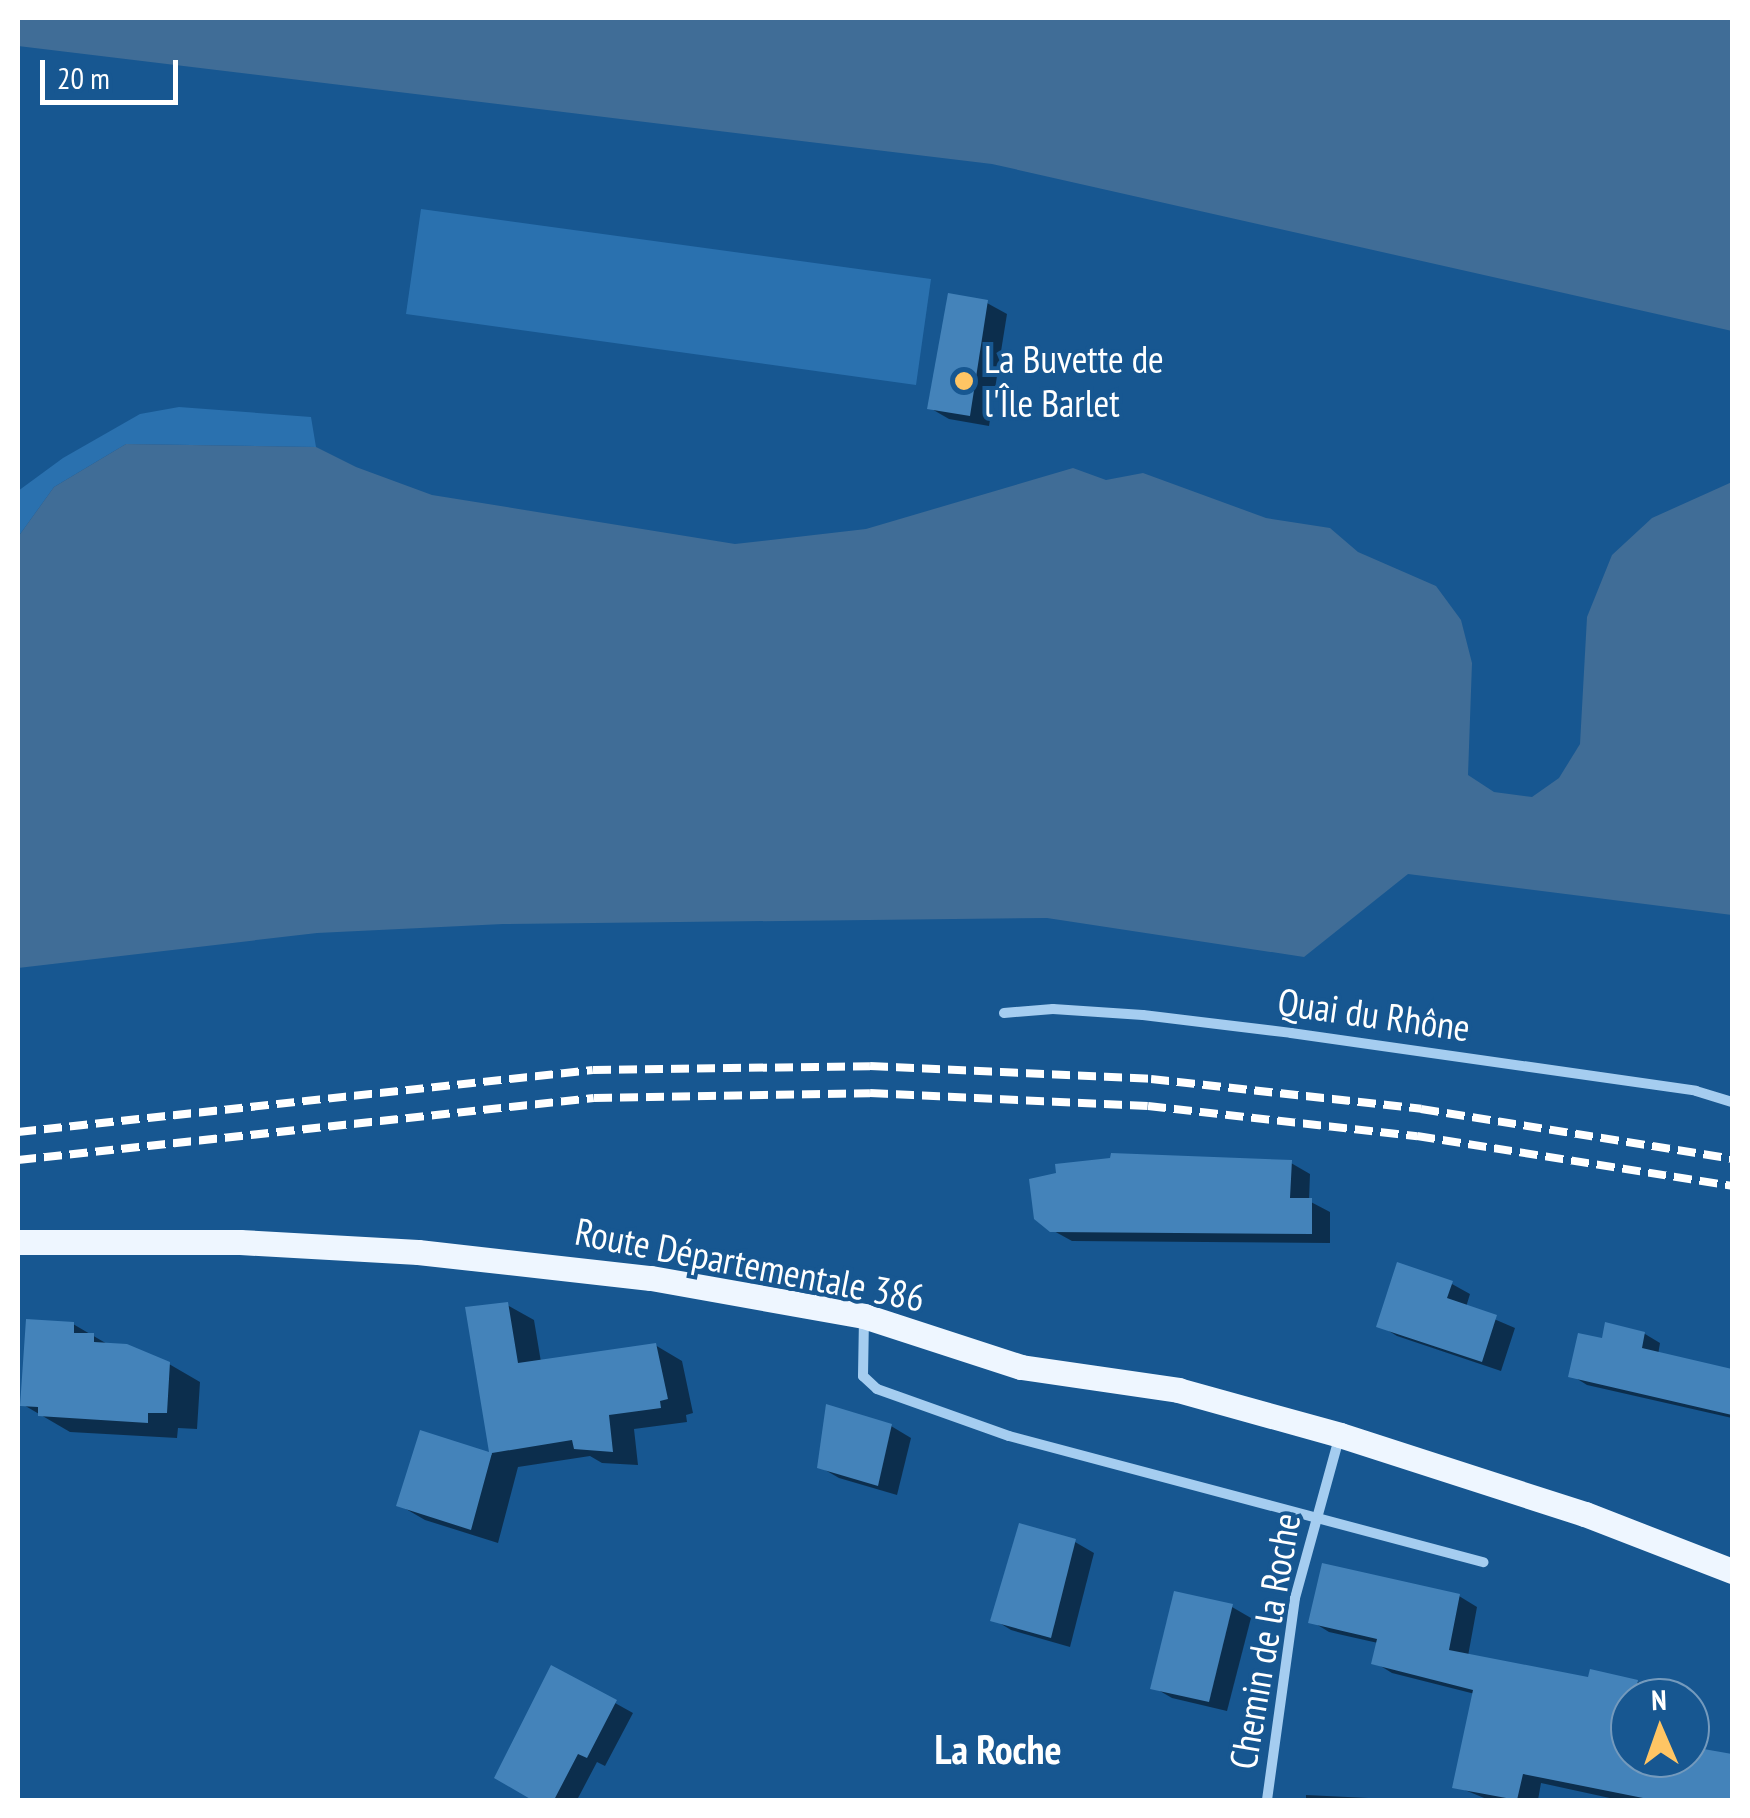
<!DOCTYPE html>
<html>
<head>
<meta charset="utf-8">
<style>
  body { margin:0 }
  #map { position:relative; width:1750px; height:1818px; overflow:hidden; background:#175791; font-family:"PT Sans Narrow",sans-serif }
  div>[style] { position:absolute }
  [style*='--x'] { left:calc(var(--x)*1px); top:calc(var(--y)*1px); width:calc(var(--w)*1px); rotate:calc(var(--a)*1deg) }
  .green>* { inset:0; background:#2a71af }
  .water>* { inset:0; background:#406d97 }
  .shadow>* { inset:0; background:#0007 }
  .building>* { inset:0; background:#4483ba }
  .minor>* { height:10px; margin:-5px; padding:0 5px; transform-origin:5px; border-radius:5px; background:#a5cdf0 }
  .primary>* { height:25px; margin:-12.5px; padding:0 12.5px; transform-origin:12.5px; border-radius:12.5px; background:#eef6ff }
  .rail>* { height:8px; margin-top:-4px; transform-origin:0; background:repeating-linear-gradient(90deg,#fff 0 18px,transparent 0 26px) }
  .dots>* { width:28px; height:28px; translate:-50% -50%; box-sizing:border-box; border:5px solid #175791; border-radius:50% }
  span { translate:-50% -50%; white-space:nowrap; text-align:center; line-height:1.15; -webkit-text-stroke:8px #175791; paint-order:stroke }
  .poi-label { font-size:38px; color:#fff }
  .left { translate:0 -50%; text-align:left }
  .street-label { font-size:38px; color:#fff }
  .neighbourhood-label { font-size:40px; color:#fff; font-weight:700 }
  .frame { position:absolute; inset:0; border:20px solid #fff; pointer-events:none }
  .north { position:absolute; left:1610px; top:1678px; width:100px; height:100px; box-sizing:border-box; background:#175791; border:2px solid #749abd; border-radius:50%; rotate:358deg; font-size:28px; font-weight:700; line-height:40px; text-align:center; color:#fff }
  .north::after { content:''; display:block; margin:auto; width:35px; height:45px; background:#ffc564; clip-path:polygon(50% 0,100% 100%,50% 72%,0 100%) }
  .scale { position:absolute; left:40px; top:60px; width:138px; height:45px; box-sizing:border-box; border:5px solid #fff; border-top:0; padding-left:12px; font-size:30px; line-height:35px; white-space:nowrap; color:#fff; -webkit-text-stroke:8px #175791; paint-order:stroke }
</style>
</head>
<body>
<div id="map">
  <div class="green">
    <div style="clip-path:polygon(421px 209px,931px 279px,916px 385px,406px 314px)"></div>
    <div style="clip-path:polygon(179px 407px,311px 417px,316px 447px,126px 444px,54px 487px,18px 537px,18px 491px,63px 458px,140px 414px)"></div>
  </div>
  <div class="water">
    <div style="clip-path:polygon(18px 18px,1732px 18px,1732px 331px,992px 164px,18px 46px)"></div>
    <div style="clip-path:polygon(126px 444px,316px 447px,356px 467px,432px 495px,735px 544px,866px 529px,1073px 468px,1106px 480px,1143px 473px,1266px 518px,1330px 528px,1358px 552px,1436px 586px,1461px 620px,1472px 663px,1468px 775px,1494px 792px,1532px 797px,1559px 778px,1580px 744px,1587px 617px,1612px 555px,1652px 518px,1732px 482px,1732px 915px,1408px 874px,1304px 957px,1047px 918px,503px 924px,317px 933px,18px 968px,18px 537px,54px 487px)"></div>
  </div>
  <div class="shadow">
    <div style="clip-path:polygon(987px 303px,1007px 314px,989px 426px,949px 419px,930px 408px)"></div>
    <div style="clip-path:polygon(1291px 1163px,1310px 1174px,1309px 1201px,1330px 1212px,1330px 1243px,1072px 1241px,1052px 1230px)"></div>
    <div style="clip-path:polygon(1452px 1284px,1470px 1294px,1466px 1307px,1515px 1328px,1501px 1371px,1397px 1336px,1379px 1325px)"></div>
    <div style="clip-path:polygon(507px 1305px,534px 1320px,541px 1362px,655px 1345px,682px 1361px,693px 1413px,686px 1415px,687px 1422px,634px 1429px,638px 1465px,602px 1463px,590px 1456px,518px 1467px,498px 1543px,425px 1520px,399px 1505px,422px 1433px,492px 1455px,468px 1309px)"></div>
    <div style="clip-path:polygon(73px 1324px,109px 1345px,169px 1364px,200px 1382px,197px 1429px,178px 1428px,177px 1438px,70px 1432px,22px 1404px)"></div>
    <div style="clip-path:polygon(1645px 1334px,1660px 1343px,1658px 1355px,1732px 1372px,1732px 1418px,1587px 1385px,1571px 1375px,1604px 1341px)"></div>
    <div style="clip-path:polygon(891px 1426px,911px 1438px,897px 1495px,839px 1478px,820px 1467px)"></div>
    <div style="clip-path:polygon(1075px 1542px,1094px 1553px,1070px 1647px,1011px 1630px,993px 1619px)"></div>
    <div style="clip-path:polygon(1459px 1596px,1477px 1607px,1468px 1656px,1590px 1680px,1638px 1682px,1656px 1693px,1655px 1698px,1630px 1698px,1630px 1758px,1690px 1758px,1690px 1749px,1732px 1757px,1732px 1800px,1619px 1800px,1541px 1783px,1538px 1800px,1489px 1800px,1455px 1786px,1475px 1694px,1392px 1673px,1374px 1662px,1378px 1643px,1329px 1632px,1311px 1621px)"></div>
    <div style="clip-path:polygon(1232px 1607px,1251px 1618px,1227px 1711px,1172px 1698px,1153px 1687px)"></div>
    <div style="clip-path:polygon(615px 1703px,633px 1713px,605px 1766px,597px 1762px,577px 1800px,537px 1800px,497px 1777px)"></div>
    <div style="clip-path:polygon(1306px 1795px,1410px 1800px,1411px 1800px,1306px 1800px)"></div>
  </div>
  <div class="building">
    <div style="clip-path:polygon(948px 293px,988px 300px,970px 416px,927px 409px)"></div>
    <div style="clip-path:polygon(1111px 1153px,1292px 1160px,1290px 1198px,1312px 1198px,1312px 1234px,1050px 1232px,1034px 1219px,1029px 1179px,1056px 1173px,1055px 1164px,1110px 1158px)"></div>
    <div style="clip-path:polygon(1397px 1262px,1453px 1281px,1447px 1298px,1497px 1315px,1482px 1362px,1376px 1327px)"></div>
    <div style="clip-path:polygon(508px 1302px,518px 1363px,656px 1343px,668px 1399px,660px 1401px,661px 1408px,609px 1415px,613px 1452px,574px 1449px,572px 1440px,492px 1453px,471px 1530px,396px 1506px,420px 1430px,489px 1452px,465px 1307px)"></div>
    <div style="clip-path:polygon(26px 1319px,74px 1322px,74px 1333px,94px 1333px,94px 1342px,127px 1344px,170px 1362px,167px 1413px,148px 1413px,148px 1423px,38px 1416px,38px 1407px,20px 1406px)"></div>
    <div style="clip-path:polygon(1605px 1322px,1645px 1332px,1642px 1348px,1732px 1369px,1732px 1415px,1568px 1377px,1578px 1333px,1602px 1338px)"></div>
    <div style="clip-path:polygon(826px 1404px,892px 1424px,878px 1486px,817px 1468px)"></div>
    <div style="clip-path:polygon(1019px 1523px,1076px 1539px,1051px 1638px,990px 1621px)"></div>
    <div style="clip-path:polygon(1322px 1563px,1460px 1594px,1449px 1650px,1588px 1677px,1590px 1669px,1638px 1680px,1635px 1698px,1630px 1698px,1630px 1758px,1696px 1758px,1698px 1748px,1732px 1754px,1732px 1800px,1653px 1800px,1523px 1774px,1517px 1800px,1452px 1788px,1473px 1690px,1371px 1664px,1377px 1639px,1308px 1623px)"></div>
    <div style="clip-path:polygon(1174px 1591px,1233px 1604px,1209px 1702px,1150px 1689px)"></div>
    <div style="clip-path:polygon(551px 1665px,617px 1700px,587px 1758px,578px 1754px,554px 1800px,532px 1800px,494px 1778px)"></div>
  </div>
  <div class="minor">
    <div style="--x:1004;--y:1013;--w:49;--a:-4.7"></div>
    <div style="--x:1053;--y:1009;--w:90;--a:3.8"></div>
    <div style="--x:1143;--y:1015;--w:149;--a:6.9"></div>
    <div style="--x:1291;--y:1033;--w:409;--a:8.1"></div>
    <div style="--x:1696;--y:1091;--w:38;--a:17"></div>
    <div style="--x:864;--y:1318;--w:58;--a:91"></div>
    <div style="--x:863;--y:1376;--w:19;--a:43"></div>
    <div style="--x:877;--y:1389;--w:140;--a:19.6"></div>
    <div style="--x:1009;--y:1436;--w:491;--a:14.9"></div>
    <div style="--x:1267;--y:1800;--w:204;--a:-82.1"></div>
    <div style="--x:1295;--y:1598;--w:169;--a:-74.6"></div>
  </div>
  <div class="primary">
    <div style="--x:18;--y:1242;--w:222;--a:0"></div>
    <div style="--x:240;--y:1242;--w:178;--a:3.2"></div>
    <div style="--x:418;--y:1252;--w:234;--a:6.4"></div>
    <div style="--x:651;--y:1278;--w:216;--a:10.1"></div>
    <div style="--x:864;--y:1316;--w:165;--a:18"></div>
    <div style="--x:1021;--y:1367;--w:159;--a:8.3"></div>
    <div style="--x:1178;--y:1390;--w:168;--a:15.5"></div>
    <div style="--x:1340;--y:1435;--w:257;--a:17.9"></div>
    <div style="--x:1585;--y:1514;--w:158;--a:21.2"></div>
  </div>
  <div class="rail">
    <div style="--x:18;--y:1132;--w:578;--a:-6.15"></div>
    <div style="--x:593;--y:1070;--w:277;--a:-0.8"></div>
    <div style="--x:870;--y:1066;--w:281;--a:2.6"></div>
    <div style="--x:1151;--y:1079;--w:272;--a:6.3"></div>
    <div style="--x:1421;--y:1109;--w:315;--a:9.1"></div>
    <div style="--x:18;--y:1160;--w:579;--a:-6.14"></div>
    <div style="--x:594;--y:1098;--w:276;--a:-1"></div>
    <div style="--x:870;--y:1093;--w:278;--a:2.7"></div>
    <div style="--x:1148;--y:1106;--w:271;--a:6.4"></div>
    <div style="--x:1417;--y:1136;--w:319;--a:9"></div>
  </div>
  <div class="dots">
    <div style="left:964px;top:381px;background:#ffc564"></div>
  </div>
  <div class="poi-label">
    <span class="left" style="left:984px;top:381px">La Buvette de<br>l'Île Barlet</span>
  </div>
  <div class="street-label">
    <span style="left:1374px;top:1014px;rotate:8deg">Quai du Rhône</span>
    <span style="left:750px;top:1264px;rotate:11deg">Route Départementale 386</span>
    <span style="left:1264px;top:1641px;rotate:-80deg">Chemin de la Roche</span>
  </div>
  <div class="neighbourhood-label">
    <span style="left:998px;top:1749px">La Roche</span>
  </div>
  <div class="frame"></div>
  <div class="north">N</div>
  <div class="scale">20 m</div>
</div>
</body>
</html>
